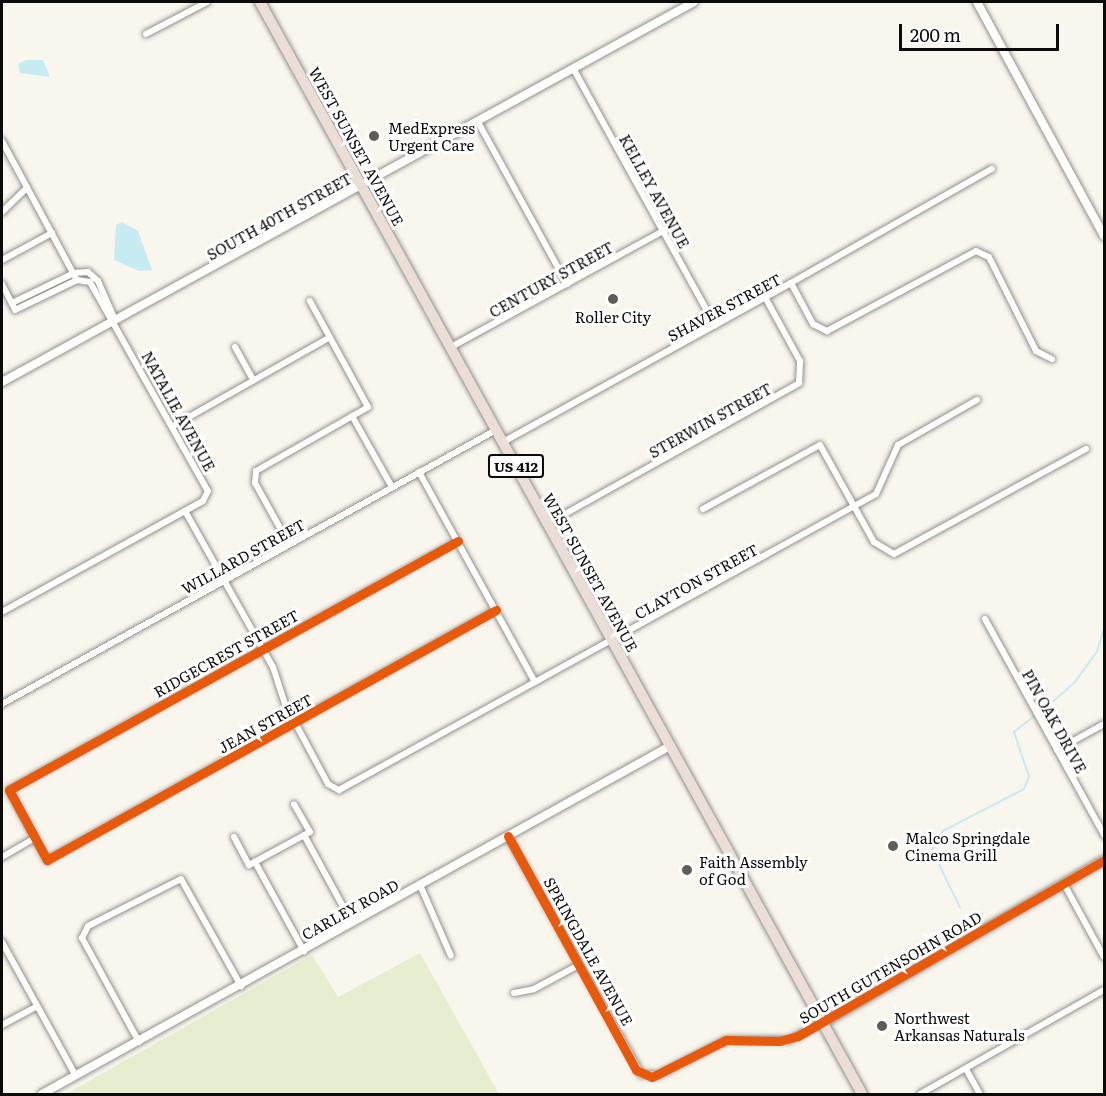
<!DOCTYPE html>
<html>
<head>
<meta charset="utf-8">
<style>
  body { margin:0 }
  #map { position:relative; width:1106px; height:1096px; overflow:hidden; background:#f9f6ee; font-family:Literata,serif }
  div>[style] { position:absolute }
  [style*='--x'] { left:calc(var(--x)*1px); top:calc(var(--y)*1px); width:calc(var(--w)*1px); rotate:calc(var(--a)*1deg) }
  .green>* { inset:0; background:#e6eecf }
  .water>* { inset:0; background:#c6ebf2 }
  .stream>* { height:1.5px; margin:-0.75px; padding:0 0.75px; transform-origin:0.75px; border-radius:0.75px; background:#c6ebf2 }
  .roads { filter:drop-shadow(0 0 2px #92918d) drop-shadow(0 0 2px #92918d) }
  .minor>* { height:6px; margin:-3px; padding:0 3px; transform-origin:3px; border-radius:3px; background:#fefefc }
  .tertiary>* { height:8px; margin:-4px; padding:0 4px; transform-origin:4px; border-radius:4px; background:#fefefc }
  .trunk>* { height:10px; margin:-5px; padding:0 5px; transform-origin:5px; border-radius:5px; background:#eaded6 }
  .cycleway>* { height:9px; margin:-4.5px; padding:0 4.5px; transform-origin:4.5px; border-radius:4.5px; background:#e8590c }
  .dots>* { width:16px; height:16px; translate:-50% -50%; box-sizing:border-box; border:3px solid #fff; border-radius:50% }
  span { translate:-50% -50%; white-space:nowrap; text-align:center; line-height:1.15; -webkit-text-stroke:6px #fff; paint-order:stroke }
  .shield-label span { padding:2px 4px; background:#fff; border:2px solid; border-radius:4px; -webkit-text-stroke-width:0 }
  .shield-label { font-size:14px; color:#0b0b0b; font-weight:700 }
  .poi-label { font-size:15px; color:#0b0b0b }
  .left { translate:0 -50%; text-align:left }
  .street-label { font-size:15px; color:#0b0b0b }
  .frame { position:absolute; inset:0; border:3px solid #0b0b0b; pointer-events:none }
  .scale { position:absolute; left:899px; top:24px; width:160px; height:27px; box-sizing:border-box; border:3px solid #0b0b0b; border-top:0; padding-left:8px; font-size:18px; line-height:21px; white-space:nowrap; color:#0b0b0b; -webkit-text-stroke:4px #fff; paint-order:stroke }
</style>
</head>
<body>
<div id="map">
  <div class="green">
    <div style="clip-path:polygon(420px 953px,499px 1094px,66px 1094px,312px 955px,338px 997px)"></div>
  </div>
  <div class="water">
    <div style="clip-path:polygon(26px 60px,43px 60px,50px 77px,20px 73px,18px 64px)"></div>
    <div style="clip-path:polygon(122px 222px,138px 231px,152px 270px,139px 271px,114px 260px,116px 225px)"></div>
  </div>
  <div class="stream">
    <div style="--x:1040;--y:713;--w:47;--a:-41.5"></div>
    <div style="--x:1075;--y:682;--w:37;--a:-54"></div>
    <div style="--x:1097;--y:652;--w:24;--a:-73"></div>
    <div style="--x:960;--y:908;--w:64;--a:-115.8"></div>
    <div style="--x:932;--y:850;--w:22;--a:-60"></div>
    <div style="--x:943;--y:831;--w:91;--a:-27.4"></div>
    <div style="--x:1024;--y:789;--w:13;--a:-67"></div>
    <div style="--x:1029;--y:777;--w:47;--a:-108.4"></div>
    <div style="--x:1014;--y:732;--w:28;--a:-38"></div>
  </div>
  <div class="roads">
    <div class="minor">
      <div style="--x:146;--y:34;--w:69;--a:-27.7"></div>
      <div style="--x:573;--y:68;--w:294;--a:61.1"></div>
      <div style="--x:478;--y:122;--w:185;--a:61.2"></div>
      <div style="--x:2;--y:141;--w:158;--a:61.7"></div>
      <div style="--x:2;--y:212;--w:35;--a:-44"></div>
      <div style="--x:2;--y:260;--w:57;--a:-28.4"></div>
      <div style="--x:791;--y:283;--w:231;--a:-29.6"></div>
      <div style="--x:2;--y:284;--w:29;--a:63"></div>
      <div style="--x:15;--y:310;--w:69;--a:-25.8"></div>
      <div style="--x:77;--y:280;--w:13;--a:9"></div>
      <div style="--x:90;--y:282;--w:240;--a:60.6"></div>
      <div style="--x:208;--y:491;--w:11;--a:117"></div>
      <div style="--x:203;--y:501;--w:230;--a:151.1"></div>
      <div style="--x:12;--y:303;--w:69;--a:-25.8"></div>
      <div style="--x:74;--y:273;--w:14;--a:-4"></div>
      <div style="--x:88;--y:272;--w:13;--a:42"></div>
      <div style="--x:98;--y:281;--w:43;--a:66.4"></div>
      <div style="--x:235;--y:347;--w:38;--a:61"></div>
      <div style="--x:451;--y:347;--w:242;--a:-28.7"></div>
      <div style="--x:352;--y:416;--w:81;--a:60.6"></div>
      <div style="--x:173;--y:426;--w:180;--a:-29.5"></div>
      <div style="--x:503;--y:442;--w:329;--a:-28.9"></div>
      <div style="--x:791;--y:283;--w:47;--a:61.8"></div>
      <div style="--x:813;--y:324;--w:16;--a:27"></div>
      <div style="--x:827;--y:331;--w:169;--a:-28.2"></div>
      <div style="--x:976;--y:251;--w:14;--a:25"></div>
      <div style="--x:989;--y:257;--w:105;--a:63.4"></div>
      <div style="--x:1036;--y:351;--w:18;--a:27"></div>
      <div style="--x:419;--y:472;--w:240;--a:61.1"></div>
      <div style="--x:703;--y:509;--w:133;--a:-28.7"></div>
      <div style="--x:820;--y:445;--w:111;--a:60.9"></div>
      <div style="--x:874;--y:542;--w:23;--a:31"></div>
      <div style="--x:894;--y:554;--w:219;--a:-28.7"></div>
      <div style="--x:185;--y:511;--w:179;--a:60.6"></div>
      <div style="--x:273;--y:667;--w:39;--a:72"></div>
      <div style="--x:285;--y:704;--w:91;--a:61.7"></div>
      <div style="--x:328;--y:784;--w:13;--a:29"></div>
      <div style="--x:339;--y:790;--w:613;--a:-28.86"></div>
      <div style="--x:876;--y:494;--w:54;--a:-65.8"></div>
      <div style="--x:898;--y:445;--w:91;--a:-29.7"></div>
      <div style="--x:547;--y:524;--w:289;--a:-29.2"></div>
      <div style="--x:799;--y:383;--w:22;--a:-87"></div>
      <div style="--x:800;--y:361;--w:73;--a:-118.7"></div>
      <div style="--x:458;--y:541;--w:513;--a:150.99"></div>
      <div style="--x:9;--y:790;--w:80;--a:61.5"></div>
      <div style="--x:47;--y:860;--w:514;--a:-29.11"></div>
      <div style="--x:289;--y:544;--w:70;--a:-119.1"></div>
      <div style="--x:255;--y:483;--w:12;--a:-85"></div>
      <div style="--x:256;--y:471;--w:129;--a:-29.7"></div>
      <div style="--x:368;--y:407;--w:121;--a:-118.7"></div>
      <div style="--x:985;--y:619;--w:247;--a:61.1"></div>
      <div style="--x:2;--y:704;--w:565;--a:-29.02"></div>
      <div style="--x:1057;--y:750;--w:54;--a:-29"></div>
      <div style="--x:304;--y:835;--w:100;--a:61.4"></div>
      <div style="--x:508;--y:836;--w:273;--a:60.8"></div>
      <div style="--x:641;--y:1074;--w:17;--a:3"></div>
      <div style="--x:658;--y:1075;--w:76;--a:-27.2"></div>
      <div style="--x:726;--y:1040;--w:63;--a:0"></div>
      <div style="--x:789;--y:1040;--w:38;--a:-27"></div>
      <div style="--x:234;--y:837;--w:32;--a:62"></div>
      <div style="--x:249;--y:865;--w:69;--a:-28.4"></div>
      <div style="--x:310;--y:832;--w:32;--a:-120"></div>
      <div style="--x:2;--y:857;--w:38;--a:-30"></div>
      <div style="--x:255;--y:862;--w:102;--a:61.2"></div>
      <div style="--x:1064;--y:884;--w:83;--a:61.3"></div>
      <div style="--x:420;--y:885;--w:77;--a:66.4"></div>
      <div style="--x:2;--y:942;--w:153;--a:61.1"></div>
      <div style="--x:514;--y:993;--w:20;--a:-11"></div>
      <div style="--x:534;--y:989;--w:51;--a:-28.1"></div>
      <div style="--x:2;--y:1025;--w:40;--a:-28"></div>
      <div style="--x:139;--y:1042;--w:119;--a:-118.7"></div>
      <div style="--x:82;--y:938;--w:13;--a:-63"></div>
      <div style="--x:88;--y:926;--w:104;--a:-26.8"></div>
      <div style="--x:181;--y:879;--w:123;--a:60.7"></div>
      <div style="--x:966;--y:1069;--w:29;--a:61"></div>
      <div style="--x:920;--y:1094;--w:211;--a:-29.5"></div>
    </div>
    <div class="tertiary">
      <div style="--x:977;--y:2;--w:266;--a:61.5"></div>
      <div style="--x:2;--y:382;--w:789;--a:-28.77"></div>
      <div style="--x:823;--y:1023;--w:325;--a:-30.1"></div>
      <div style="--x:42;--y:1094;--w:718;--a:-28.99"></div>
    </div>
    <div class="trunk">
      <div style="--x:260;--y:2;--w:1247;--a:61.13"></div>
    </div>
  </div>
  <div class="cycleway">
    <div style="--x:458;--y:541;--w:513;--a:150.99"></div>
    <div style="--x:9;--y:790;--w:80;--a:61.5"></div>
    <div style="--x:47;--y:860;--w:514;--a:-29.11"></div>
    <div style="--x:508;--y:836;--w:267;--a:61.3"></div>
    <div style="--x:636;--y:1070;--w:17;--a:24"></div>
    <div style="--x:652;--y:1077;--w:83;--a:-26.6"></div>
    <div style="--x:726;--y:1040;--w:53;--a:1.1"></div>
    <div style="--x:779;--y:1041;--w:20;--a:-15"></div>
    <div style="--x:798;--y:1036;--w:353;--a:-29.9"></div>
  </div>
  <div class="dots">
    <div style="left:374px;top:136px;background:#5e5d5a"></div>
    <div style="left:613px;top:299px;background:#5e5d5a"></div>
    <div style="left:893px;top:846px;background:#5e5d5a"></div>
    <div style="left:687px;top:870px;background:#5e5d5a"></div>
    <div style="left:882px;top:1026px;background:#5e5d5a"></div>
  </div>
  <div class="shield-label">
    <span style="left:516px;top:466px">US 412</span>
  </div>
  <div class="poi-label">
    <span class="left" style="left:388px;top:136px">MedExpress<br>Urgent Care</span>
    <span style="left:613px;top:317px">Roller City</span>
    <span class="left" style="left:905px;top:846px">Malco Springdale<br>Cinema Grill</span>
    <span class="left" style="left:699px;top:870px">Faith Assembly<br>of God</span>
    <span class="left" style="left:894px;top:1026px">Northwest<br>Arkansas Naturals</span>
  </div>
  <div class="street-label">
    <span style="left:357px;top:146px;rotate:61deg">WEST SUNSET AVENUE</span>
    <span style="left:655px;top:191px;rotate:61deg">KELLEY AVENUE</span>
    <span style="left:279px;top:216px;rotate:-29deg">SOUTH 40TH STREET</span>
    <span style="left:551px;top:279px;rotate:-29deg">CENTURY STREET</span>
    <span style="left:724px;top:307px;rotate:-28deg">SHAVER STREET</span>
    <span style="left:179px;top:411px;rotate:61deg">NATALIE AVENUE</span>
    <span style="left:710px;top:420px;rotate:-29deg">STERWIN STREET</span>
    <span style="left:243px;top:556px;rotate:-29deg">WILLARD STREET</span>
    <span style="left:591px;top:572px;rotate:61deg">WEST SUNSET AVENUE</span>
    <span style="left:696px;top:581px;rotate:-29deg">CLAYTON STREET</span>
    <span style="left:226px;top:653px;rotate:-29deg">RIDGECREST STREET</span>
    <span style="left:1055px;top:721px;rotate:61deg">PIN OAK DRIVE</span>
    <span style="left:265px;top:723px;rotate:-29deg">JEAN STREET</span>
    <span style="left:350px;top:909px;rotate:-29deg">CARLEY ROAD</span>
    <span style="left:589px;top:951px;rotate:61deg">SPRINGDALE AVENUE</span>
    <span style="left:890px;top:967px;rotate:-30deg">SOUTH GUTENSOHN ROAD</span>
  </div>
  <div class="frame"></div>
  <div class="scale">200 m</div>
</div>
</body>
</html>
